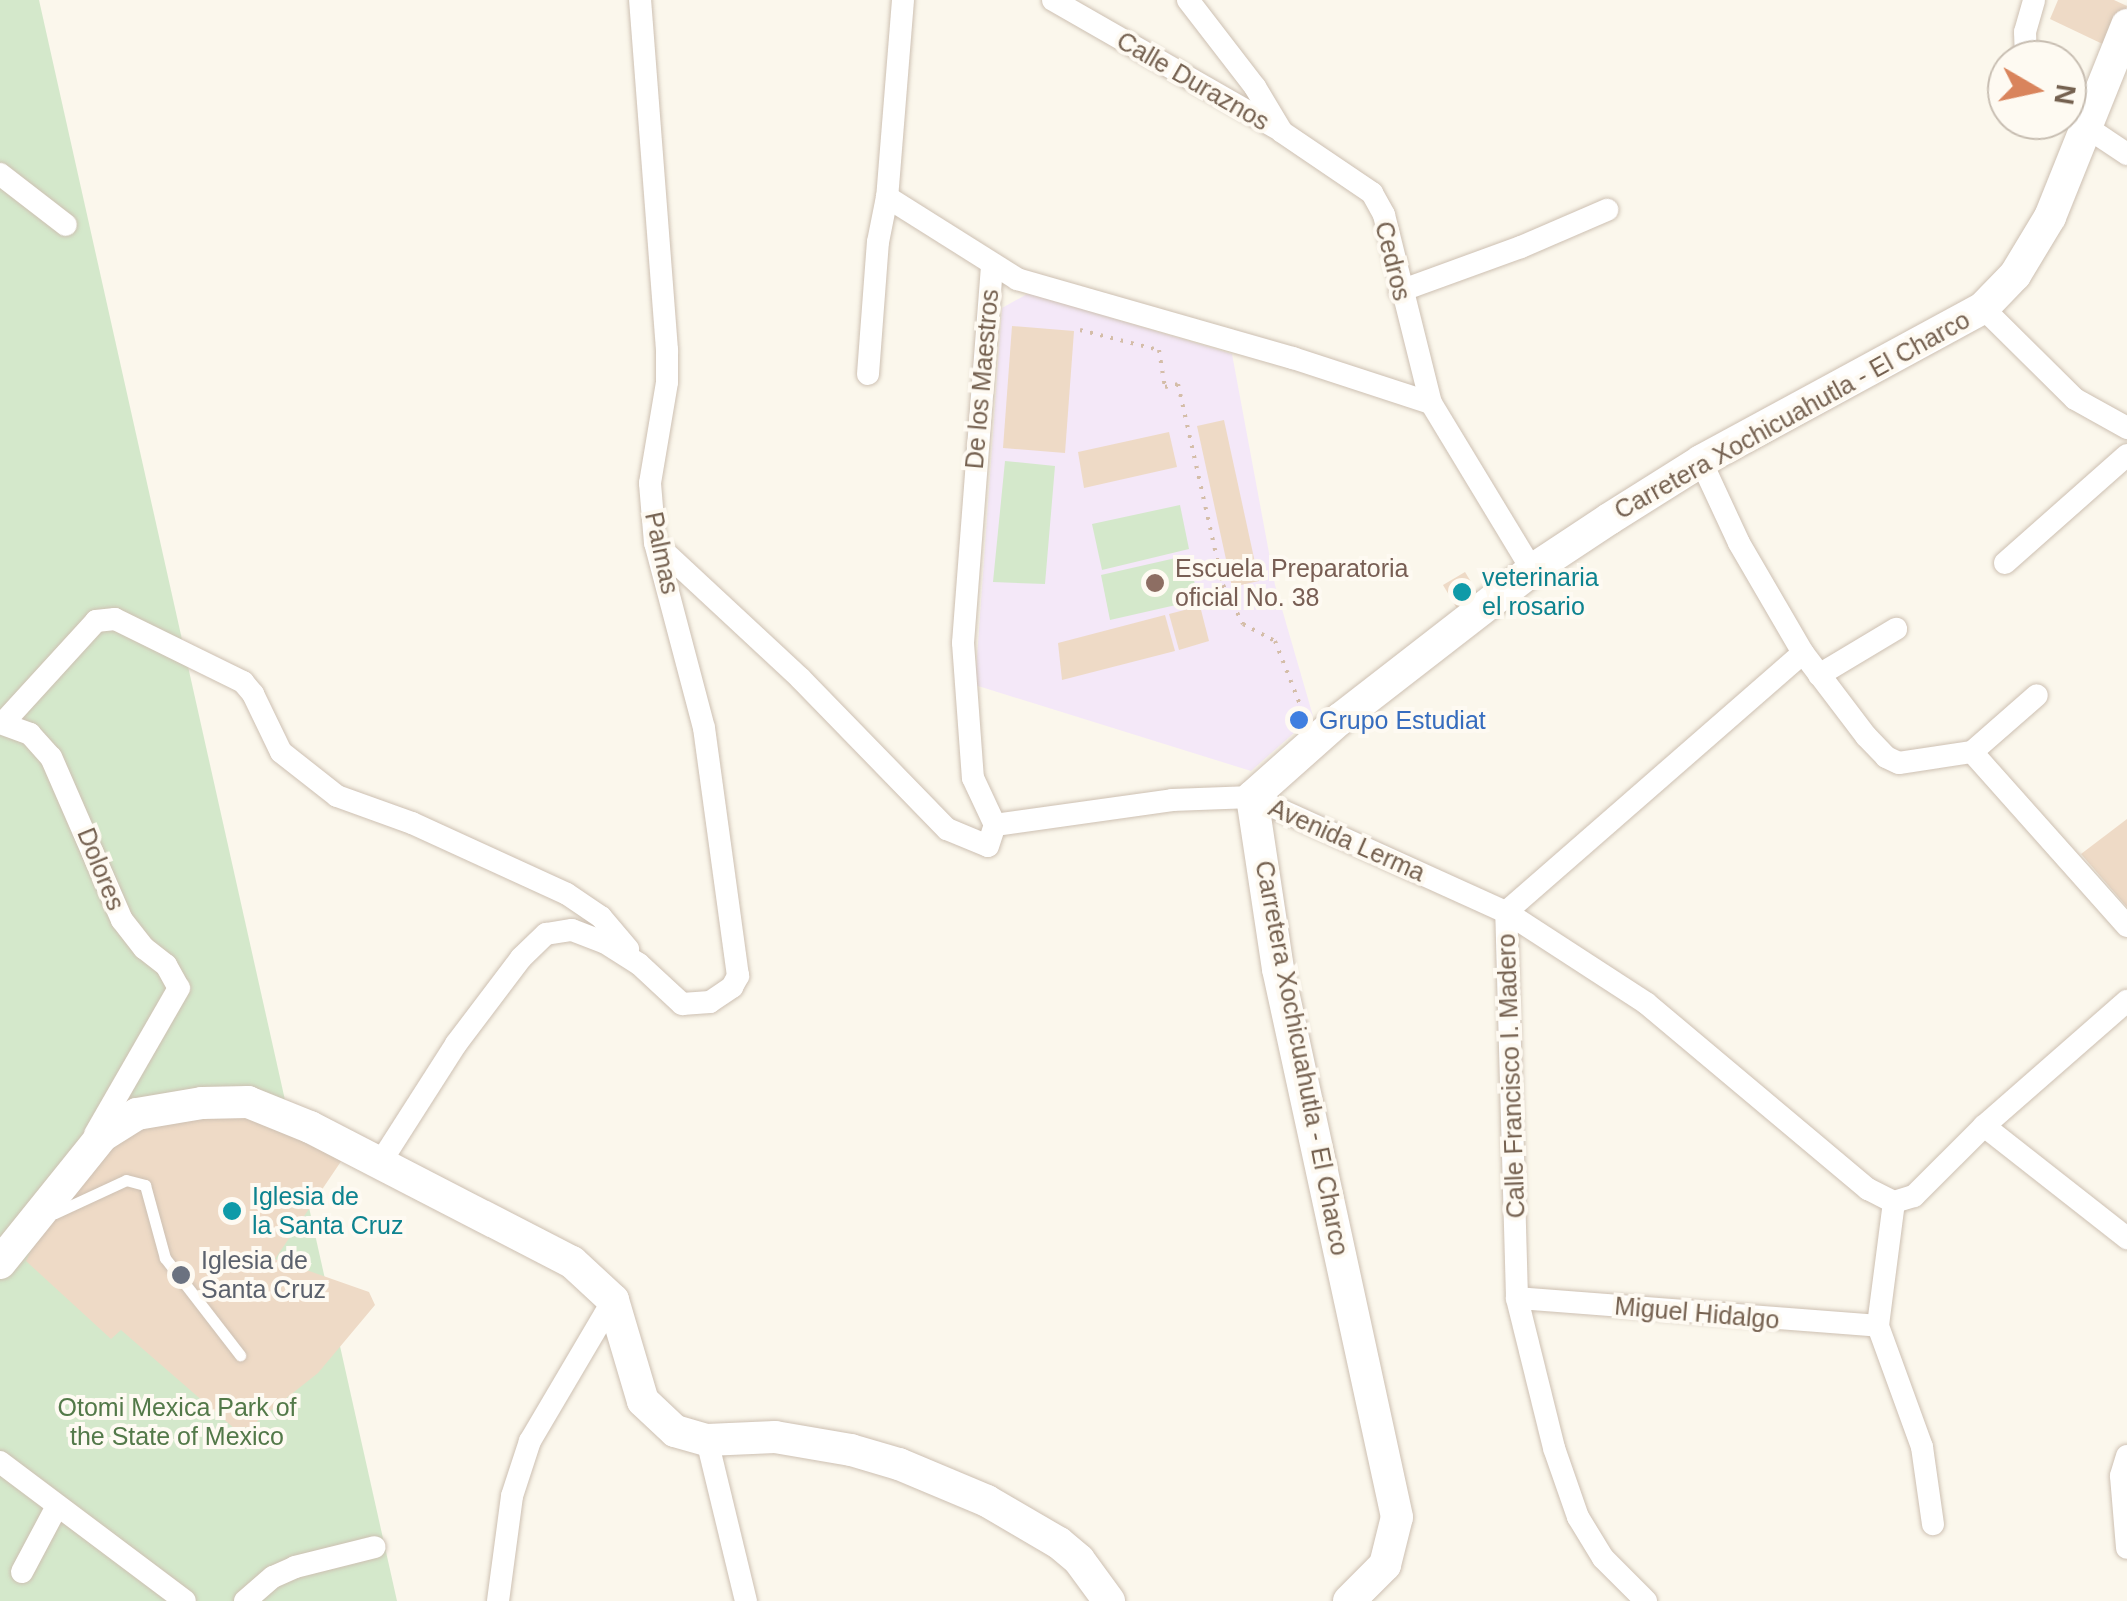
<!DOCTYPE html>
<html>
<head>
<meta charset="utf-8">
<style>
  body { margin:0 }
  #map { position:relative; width:2127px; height:1601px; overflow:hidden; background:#fbf7ec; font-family:Arial,sans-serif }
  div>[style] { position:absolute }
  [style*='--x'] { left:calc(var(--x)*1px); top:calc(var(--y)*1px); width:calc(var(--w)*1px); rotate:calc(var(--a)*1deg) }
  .education>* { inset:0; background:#f4e8f8 }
  .green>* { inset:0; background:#d4e8cb }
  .building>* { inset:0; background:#eedac6 }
  .path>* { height:4px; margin-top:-2px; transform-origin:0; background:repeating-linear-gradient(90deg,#d4bda8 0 2.5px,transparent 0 10.5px) }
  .roads { filter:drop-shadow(0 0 2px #cdc0b2) drop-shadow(0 0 2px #cdc0b2) }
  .lane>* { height:11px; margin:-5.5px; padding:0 5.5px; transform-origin:5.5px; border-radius:5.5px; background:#fff }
  .street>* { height:22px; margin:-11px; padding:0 11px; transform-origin:11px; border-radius:11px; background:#fff }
  .secondary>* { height:32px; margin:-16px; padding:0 16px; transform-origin:16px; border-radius:16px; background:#fff }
  .dots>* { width:28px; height:28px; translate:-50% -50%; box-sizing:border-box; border:5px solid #fefaf2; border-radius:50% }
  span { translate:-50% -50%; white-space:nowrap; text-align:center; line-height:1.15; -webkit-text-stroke:8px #fefaf2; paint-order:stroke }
  .street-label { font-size:25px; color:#756150 }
  .education-label { font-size:25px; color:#785e54 }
  .left { translate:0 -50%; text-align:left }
  .culture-label { font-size:25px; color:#0d838f }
  .shop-label { font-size:25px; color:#366cbe }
  .worship-label { font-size:25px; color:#5b616d }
  .park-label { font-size:25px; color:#537949 }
  .north { position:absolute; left:1987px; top:40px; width:100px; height:100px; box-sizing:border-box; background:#fefaf2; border:2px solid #c7bdb1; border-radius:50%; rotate:99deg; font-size:28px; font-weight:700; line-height:40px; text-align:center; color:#756150 }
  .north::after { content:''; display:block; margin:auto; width:35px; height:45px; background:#d9845c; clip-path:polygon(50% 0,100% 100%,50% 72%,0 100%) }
</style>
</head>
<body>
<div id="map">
  <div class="education">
    <div style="clip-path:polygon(1029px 293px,1232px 354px,1275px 585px,1313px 716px,1251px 771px,975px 685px,1002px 308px)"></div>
  </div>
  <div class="green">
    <div style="clip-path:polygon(0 0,39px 0,397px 1601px,0 1601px)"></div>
    <div style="clip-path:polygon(1005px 461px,1055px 466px,1045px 584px,993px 582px)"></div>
    <div style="clip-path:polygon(1180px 505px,1189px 549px,1102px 570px,1092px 524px)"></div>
    <div style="clip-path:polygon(1189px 555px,1198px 600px,1110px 620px,1101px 575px)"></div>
  </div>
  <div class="building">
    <div style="clip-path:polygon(2058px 0,2114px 0,2127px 6px,2111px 48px,2050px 19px)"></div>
    <div style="clip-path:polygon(1012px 326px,1074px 331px,1065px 453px,1003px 448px)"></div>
    <div style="clip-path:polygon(1224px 420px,1259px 581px,1232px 587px,1197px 426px)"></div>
    <div style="clip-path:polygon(1169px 432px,1177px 467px,1084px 488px,1078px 452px)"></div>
    <div style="clip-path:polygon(1465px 572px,1481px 598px,1459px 612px,1443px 585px)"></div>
    <div style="clip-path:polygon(1200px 606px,1209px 641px,1179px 650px,1169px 614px)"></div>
    <div style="clip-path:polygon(1165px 615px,1175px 651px,1062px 680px,1058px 643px)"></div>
    <div style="clip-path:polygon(2127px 819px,2127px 907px,2081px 854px)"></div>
    <div style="clip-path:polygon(236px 1114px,344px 1157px,275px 1259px,369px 1292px,375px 1305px,318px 1373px,250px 1427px,235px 1429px,121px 1330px,111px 1339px,26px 1261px,47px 1218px,80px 1170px,138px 1129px)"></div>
  </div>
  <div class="path">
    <div style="--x:1080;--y:330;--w:81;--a:14.2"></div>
    <div style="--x:1159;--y:350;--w:37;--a:81"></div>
    <div style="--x:1165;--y:387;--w:13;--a:-13"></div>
    <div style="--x:1178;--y:384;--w:206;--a:77.4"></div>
    <div style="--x:1223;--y:585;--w:44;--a:62.9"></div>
    <div style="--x:1243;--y:624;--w:36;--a:28"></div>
    <div style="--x:1275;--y:641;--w:76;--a:68.5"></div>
  </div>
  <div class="roads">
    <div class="lane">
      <div style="--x:55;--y:1213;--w:78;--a:-24.9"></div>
      <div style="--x:126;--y:1180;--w:20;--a:15"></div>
      <div style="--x:145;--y:1185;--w:76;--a:74.7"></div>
      <div style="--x:165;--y:1258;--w:123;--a:52.3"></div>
    </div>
    <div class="street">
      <div style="--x:903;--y:0;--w:198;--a:94.6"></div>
      <div style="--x:887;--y:197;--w:154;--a:32.2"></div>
      <div style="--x:1017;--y:279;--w:287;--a:16"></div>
      <div style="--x:1293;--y:358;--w:145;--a:18.1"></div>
      <div style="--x:1053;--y:0;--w:262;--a:29.8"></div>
      <div style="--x:1188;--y:0;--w:110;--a:52.4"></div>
      <div style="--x:1255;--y:87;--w:52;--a:59"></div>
      <div style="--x:1282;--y:132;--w:109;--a:34.1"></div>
      <div style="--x:1372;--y:193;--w:25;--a:61"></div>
      <div style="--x:1384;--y:215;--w:194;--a:76"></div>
      <div style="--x:1431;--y:403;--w:195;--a:58.8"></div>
      <div style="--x:2026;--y:60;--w:28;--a:-92"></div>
      <div style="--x:2025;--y:32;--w:33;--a:-74"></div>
      <div style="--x:2067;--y:114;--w:72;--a:33.7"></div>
      <div style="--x:0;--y:174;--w:83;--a:37.7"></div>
      <div style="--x:992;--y:266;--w:378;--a:94.4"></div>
      <div style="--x:963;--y:643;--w:135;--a:85.8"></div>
      <div style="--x:973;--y:778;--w:52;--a:64.9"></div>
      <div style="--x:1400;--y:291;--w:129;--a:-20"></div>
      <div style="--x:1521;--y:247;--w:94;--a:-23.3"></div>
      <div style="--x:1983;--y:308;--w:129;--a:44.7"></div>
      <div style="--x:2075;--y:399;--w:60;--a:29.1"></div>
      <div style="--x:868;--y:374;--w:132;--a:-85.7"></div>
      <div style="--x:878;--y:242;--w:46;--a:-78.7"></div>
      <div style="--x:1701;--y:461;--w:90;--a:65.1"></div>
      <div style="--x:1739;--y:543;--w:127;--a:59.8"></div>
      <div style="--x:1803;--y:653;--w:104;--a:52.8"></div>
      <div style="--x:1866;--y:736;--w:29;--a:46"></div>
      <div style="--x:1886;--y:757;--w:14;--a:25"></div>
      <div style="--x:1899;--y:763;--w:74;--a:-8.6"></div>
      <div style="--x:1972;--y:752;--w:233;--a:48.3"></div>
      <div style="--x:657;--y:545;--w:195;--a:42.9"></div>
      <div style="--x:800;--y:678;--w:211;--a:45.8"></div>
      <div style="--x:947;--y:829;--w:44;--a:22.5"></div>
      <div style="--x:988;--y:846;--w:22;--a:-72"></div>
      <div style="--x:2005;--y:563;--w:163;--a:-41.5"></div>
      <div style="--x:1819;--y:675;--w:90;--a:-30.9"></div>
      <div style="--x:0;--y:723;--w:32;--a:20"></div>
      <div style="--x:30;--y:734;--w:31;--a:48"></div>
      <div style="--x:51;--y:757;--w:178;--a:66.5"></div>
      <div style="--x:122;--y:920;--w:36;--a:52"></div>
      <div style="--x:144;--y:948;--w:28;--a:38"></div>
      <div style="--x:166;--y:965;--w:26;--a:61"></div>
      <div style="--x:179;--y:988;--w:168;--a:119.9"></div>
      <div style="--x:3;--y:723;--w:138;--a:-47.6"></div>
      <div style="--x:96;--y:621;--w:19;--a:-6"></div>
      <div style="--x:115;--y:619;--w:143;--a:26.2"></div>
      <div style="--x:243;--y:682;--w:16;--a:50"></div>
      <div style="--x:253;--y:694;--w:64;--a:64.2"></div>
      <div style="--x:281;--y:752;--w:71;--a:38.2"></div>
      <div style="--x:337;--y:796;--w:80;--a:19.8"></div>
      <div style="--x:412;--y:823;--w:170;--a:24.6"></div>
      <div style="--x:567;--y:894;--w:41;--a:34.1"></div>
      <div style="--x:601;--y:917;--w:42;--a:49.8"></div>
      <div style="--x:1972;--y:752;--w:86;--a:-41.2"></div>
      <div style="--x:995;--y:825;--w:179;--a:-8"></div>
      <div style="--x:1172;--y:800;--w:80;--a:-2.1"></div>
      <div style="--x:1252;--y:797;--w:279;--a:24.4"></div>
      <div style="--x:1506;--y:912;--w:167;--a:33"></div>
      <div style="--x:1646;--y:1003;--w:290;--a:40"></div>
      <div style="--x:1868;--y:1189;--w:29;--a:27"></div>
      <div style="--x:1984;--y:1126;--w:182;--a:38.1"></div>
      <div style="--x:380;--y:1163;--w:141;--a:-57.4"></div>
      <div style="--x:456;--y:1044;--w:108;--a:-52.9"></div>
      <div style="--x:521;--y:958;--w:35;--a:-44"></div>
      <div style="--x:546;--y:934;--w:26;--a:-9"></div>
      <div style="--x:572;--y:930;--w:34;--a:21"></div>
      <div style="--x:604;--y:942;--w:41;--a:32.2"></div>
      <div style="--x:639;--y:964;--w:59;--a:42.9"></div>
      <div style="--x:682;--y:1004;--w:28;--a:-4"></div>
      <div style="--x:710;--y:1002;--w:27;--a:-34"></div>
      <div style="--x:732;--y:987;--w:13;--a:-61"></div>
      <div style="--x:738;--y:976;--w:250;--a:-97.8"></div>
      <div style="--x:704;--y:728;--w:191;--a:-104.8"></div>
      <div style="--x:655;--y:543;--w:60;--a:-94.8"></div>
      <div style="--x:650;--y:483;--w:102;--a:-80.4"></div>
      <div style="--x:667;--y:382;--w:32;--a:-90"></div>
      <div style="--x:667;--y:350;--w:351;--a:-94.4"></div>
      <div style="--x:1894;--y:1202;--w:125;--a:97.4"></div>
      <div style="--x:1878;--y:1326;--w:129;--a:70"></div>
      <div style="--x:1922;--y:1447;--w:78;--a:81.9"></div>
      <div style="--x:1894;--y:1202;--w:21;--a:-17"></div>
      <div style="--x:1914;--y:1196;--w:99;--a:-45"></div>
      <div style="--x:1984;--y:1126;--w:190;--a:-41.2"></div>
      <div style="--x:1517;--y:1298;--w:362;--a:4.4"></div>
      <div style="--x:707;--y:1440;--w:166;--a:76.4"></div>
      <div style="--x:2127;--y:1456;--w:21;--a:107"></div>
      <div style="--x:2121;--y:1476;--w:72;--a:85.2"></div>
      <div style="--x:0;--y:1462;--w:231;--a:36.9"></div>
      <div style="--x:22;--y:1572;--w:72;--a:-62"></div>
      <div style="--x:245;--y:1601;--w:37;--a:-41"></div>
      <div style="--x:273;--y:1577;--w:24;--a:-24"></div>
      <div style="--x:295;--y:1567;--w:82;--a:-14"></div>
      <div style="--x:498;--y:1601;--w:106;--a:-82.4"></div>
      <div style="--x:512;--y:1496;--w:58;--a:-71.9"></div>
      <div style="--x:530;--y:1441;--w:164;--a:-59.5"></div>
      <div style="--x:1646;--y:1601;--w:61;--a:-135"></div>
      <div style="--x:1603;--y:1558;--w:48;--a:-121.4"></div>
      <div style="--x:1578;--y:1517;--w:73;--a:-109.2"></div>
      <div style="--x:1554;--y:1448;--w:154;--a:-103.9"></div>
      <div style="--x:1517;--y:1298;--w:386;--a:-91.6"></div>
      <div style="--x:1506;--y:912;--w:394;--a:-41.1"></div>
    </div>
    <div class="secondary">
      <div style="--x:0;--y:1263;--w:163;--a:-51.2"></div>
      <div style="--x:102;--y:1136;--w:41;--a:-32.2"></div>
      <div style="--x:137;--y:1114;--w:66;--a:-9.6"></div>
      <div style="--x:202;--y:1103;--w:46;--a:-1.2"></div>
      <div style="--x:248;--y:1102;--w:67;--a:22"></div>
      <div style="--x:310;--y:1127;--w:295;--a:27.3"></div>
      <div style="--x:572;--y:1262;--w:56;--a:42.8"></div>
      <div style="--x:613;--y:1300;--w:105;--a:73.5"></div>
      <div style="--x:643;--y:1401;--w:44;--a:43.2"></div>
      <div style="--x:675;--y:1431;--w:33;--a:16"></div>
      <div style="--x:707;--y:1440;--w:68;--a:-2.5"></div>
      <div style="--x:775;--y:1437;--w:77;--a:9.7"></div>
      <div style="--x:851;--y:1450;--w:50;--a:16.3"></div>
      <div style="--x:899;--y:1464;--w:95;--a:22.8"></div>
      <div style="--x:987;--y:1501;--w:83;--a:30.3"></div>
      <div style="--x:1059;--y:1543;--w:26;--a:40"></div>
      <div style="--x:1079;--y:1560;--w:51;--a:53.8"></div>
      <div style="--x:1349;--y:1601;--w:51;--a:-45"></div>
      <div style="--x:1385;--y:1565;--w:49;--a:-76"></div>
      <div style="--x:1397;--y:1517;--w:561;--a:-102.25"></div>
      <div style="--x:1278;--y:969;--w:174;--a:-98.6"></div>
      <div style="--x:1252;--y:797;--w:118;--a:-41.6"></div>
      <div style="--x:1340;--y:719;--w:243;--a:-37.8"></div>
      <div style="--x:1532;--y:570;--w:92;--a:-33.5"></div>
      <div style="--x:1609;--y:519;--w:109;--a:-32.2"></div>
      <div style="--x:1701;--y:461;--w:321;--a:-28.5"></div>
      <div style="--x:1983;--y:308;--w:46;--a:-45.9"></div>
      <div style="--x:2015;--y:275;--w:68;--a:-58.9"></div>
      <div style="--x:2050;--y:217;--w:207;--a:-68.1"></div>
    </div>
  </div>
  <div class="dots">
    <div style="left:1155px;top:583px;background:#8d6e63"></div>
    <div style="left:1462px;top:592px;background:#0f9aa8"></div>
    <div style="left:1299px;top:720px;background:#3f7fe0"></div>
    <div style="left:232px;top:1211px;background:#0f9aa8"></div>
    <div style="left:181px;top:1275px;background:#6b7280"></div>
  </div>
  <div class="street-label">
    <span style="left:1193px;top:81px;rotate:30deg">Calle Duraznos</span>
    <span style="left:1393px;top:261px;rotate:76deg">Cedros</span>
    <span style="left:982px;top:379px;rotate:-85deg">De los Maestros</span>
    <span style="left:1792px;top:415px;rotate:-29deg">Carretera Xochicuahutla - El Charco</span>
    <span style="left:662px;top:553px;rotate:78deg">Palmas</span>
    <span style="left:1347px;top:840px;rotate:24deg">Avenida Lerma</span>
    <span style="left:101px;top:869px;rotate:68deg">Dolores</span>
    <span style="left:1302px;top:1058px;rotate:79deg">Carretera Xochicuahutla - El Charco</span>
    <span style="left:1511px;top:1076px;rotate:-92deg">Calle Francisco I. Madero</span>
    <span style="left:1697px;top:1313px;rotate:5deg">Miguel Hidalgo</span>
  </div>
  <div class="education-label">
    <span class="left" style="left:1175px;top:583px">Escuela Preparatoria<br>oficial No. 38</span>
  </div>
  <div class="culture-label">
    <span class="left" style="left:1482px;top:592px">veterinaria<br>el rosario</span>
    <span class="left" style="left:252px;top:1211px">Iglesia de<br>la Santa Cruz</span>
  </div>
  <div class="shop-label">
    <span class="left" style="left:1319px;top:720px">Grupo Estudiat</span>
  </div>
  <div class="worship-label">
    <span class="left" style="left:201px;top:1275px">Iglesia de<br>Santa Cruz</span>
  </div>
  <div class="park-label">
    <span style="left:177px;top:1422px">Otomi Mexica Park of<br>the State of Mexico</span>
  </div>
  <div class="north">N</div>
</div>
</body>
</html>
